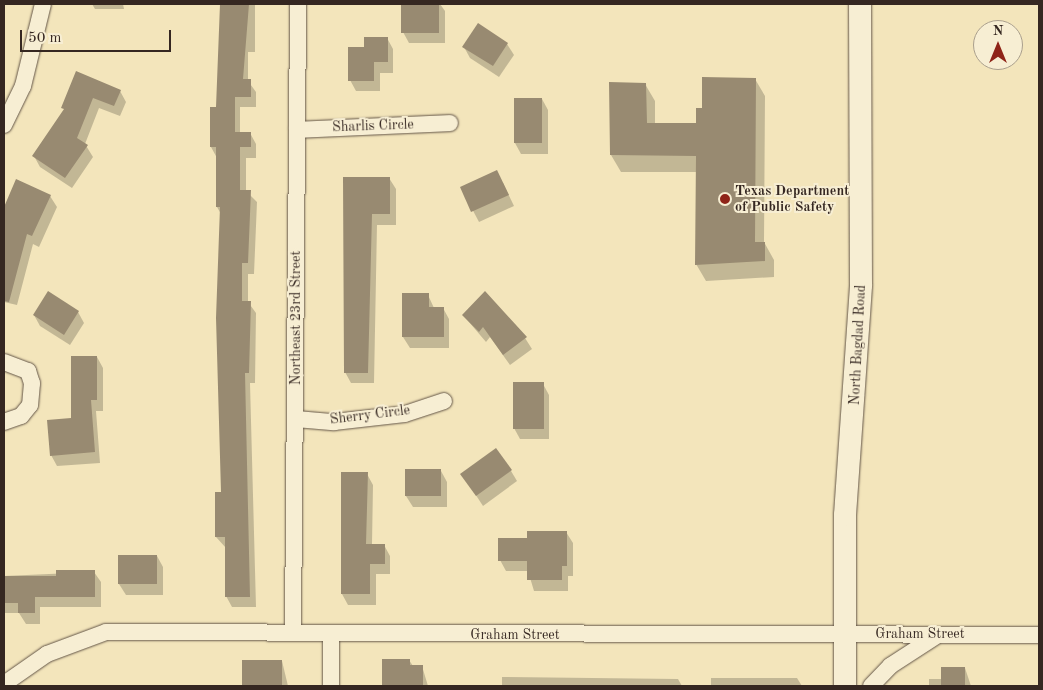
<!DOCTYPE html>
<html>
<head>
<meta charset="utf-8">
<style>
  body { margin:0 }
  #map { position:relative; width:1043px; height:690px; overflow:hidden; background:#f3e5bb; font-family:"Old Standard TT",serif }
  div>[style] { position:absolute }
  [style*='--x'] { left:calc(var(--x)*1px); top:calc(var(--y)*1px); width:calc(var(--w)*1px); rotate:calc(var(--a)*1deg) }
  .shadow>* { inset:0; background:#0003 }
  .building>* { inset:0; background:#988a71 }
  .roads { filter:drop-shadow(0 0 1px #645648) drop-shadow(0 0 1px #645648) }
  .street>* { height:16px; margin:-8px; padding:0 8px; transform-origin:8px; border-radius:8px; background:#f7eed3 }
  .secondary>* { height:22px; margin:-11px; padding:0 11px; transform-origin:11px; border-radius:11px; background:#f7eed3 }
  .dots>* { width:14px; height:14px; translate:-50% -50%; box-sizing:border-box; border:2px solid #f7eed3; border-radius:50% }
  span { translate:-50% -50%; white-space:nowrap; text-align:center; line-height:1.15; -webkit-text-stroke:4px #f7eed3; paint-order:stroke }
  .street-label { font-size:14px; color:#352721 }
  .poi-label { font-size:14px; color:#352721; font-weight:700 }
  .left { translate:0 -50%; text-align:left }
  .frame { position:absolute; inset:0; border:5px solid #352721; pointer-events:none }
  .north { position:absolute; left:973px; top:20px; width:50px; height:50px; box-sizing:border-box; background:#f7eed3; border:1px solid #a99e8c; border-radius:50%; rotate:0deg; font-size:14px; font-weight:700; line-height:20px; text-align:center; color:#352721 }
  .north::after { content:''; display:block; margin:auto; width:18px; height:22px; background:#8f2418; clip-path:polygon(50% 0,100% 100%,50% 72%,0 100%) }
  .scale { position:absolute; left:20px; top:30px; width:151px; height:22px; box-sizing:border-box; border:2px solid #352721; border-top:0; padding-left:6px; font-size:15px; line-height:18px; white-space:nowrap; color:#352721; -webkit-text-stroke:4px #f7eed3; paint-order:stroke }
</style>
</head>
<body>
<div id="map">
  <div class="shadow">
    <div style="clip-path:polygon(92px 4px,123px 4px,124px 9px,95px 9px)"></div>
    <div style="clip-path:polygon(221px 4px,255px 4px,255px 52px,248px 52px,248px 81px,256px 92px,256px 107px,240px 107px,240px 133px,250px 133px,256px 144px,256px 158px,246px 158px,246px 191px,257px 202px,254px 274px,248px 274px,248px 302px,256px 313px,255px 383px,250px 383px,256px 607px,232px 607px,226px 596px,226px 548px,216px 537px,222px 493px,221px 214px,217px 207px,217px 158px,211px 147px,211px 108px,218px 108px)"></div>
    <div style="clip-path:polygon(403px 4px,440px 4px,445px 11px,445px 43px,409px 43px,403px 32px)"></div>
    <div style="clip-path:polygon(387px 38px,393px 49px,393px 73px,380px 73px,380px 91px,356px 91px,350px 80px,365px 48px)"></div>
    <div style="clip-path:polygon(507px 44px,514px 55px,499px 77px,470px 58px,464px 47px)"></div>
    <div style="clip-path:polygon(76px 73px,120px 91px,126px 102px,120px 116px,99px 108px,85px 144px,93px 157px,72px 188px,40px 167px,34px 156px,64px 111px)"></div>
    <div style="clip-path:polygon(755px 79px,765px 96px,764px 242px,774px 260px,774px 277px,706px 281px,696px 264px,697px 172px,621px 172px,611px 155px,610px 83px,645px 84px,655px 101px,655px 124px,697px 124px,703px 109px)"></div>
    <div style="clip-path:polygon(515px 99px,542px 99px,548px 110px,548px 154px,521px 154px,515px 143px)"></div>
    <div style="clip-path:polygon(344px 178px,389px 178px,396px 189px,396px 225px,377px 225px,374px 383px,351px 383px,345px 372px)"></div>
    <div style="clip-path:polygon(17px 180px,50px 196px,57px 207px,39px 247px,33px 244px,17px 305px,4px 302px,4px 210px)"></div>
    <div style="clip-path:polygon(503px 183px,514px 206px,479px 222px,461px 188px)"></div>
    <div style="clip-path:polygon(428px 295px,434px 308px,443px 308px,449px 319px,449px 348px,410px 348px,403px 337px)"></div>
    <div style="clip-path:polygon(78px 312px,84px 323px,70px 345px,40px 326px,34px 315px)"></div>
    <div style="clip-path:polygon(463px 315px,525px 338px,532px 349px,510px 365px,490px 337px,486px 342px)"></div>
    <div style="clip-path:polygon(97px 357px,103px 368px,103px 411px,96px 411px,100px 463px,57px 466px,51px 455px,72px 419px)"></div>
    <div style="clip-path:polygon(543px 384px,549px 395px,549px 439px,520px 439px,514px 428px)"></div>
    <div style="clip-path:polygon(406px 471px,441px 471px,447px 482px,447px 507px,413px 507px,406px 496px)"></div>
    <div style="clip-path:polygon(511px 471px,517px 481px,483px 506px,462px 474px)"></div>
    <div style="clip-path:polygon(342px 473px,367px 474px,373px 485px,372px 545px,384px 545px,390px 556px,390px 574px,376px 574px,376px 605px,348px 605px,342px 594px)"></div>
    <div style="clip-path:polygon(566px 532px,573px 543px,573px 576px,568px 576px,568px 591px,534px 591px,528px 571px,506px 571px,500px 560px)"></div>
    <div style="clip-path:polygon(157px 556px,163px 567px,163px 595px,126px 595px,119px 584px)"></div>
    <div style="clip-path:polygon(94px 572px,101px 582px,101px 607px,40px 607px,40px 624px,26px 624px,19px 613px,4px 613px,4px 576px)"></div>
    <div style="clip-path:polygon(383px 660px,409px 660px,413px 666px,422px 666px,428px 686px,384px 686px)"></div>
    <div style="clip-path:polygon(244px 661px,282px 661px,288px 686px,243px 686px)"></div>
    <div style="clip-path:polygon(965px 668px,971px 686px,929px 686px,929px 679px,942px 679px)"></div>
    <div style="clip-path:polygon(502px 677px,678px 679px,682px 686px,502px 686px)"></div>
    <div style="clip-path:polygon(711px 678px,797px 678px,802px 686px,711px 686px)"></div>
  </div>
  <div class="building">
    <div style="clip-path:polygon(220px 4px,249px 4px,243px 79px,251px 79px,251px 97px,235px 97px,235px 132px,251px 132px,251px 147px,240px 147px,240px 190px,251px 190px,248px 263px,242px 263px,242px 301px,251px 301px,249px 373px,245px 373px,250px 597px,225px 597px,225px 537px,215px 537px,215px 492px,221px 492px,216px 318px,220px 207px,216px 207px,216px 147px,210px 147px,210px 107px,216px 107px)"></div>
    <div style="clip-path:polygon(401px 4px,439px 4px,439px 33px,401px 33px)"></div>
    <div style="clip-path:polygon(478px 23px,508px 43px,493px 66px,462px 47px)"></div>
    <div style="clip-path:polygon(364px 37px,388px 37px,388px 62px,374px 62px,374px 81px,348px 81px,348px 47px,364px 47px)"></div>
    <div style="clip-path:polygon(76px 71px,121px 90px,114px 106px,93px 98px,77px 138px,88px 145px,65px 178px,32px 156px,64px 109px,61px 108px)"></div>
    <div style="clip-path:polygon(702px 77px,756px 78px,755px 242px,765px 242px,765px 261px,695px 265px,696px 156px,610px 155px,609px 82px,646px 83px,647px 123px,696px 123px,696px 108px,702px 108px)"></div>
    <div style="clip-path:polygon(514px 98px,542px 98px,542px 143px,514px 143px)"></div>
    <div style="clip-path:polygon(497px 170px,509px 195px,471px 212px,460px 187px)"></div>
    <div style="clip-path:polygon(343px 177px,390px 177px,390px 214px,372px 214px,368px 373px,344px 373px)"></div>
    <div style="clip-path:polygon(16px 179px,51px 195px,32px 236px,27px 234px,9px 302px,4px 301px,4px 207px)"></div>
    <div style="clip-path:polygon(48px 291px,79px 311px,64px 335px,33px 315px)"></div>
    <div style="clip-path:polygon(485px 291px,527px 337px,503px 355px,483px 327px,479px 332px,462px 315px)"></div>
    <div style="clip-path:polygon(402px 293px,429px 293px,429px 307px,444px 307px,444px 337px,402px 337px)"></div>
    <div style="clip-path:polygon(71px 356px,97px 356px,97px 400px,91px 400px,95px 452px,50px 456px,47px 420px,71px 418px)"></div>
    <div style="clip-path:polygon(513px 382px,544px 382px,544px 429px,513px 429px)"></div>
    <div style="clip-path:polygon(496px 448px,512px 470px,476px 496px,460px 474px)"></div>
    <div style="clip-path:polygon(405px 469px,441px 469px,441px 496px,405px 496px)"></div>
    <div style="clip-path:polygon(341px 472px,368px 472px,366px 544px,385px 544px,385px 564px,370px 564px,370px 594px,341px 594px)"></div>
    <div style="clip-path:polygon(527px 531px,567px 531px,567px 566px,562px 566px,562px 580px,527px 580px,527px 561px,498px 561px,498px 538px,527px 538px)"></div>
    <div style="clip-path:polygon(118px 555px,157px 555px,157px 584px,118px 584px)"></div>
    <div style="clip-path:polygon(56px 570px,95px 570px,95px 597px,35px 597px,35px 613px,18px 613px,18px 603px,4px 603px,4px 576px,56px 576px)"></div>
    <div style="clip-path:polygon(382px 659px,410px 659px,410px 665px,423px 665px,423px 686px,382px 686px)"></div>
    <div style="clip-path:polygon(242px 660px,282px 660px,282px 686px,242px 686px)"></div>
    <div style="clip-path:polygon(941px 667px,965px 667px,965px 686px,941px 686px)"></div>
  </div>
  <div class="roads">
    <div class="street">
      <div style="--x:4;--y:125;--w:43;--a:-64"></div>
      <div style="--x:23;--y:86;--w:84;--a:-76.3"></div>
      <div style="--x:297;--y:130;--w:153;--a:-2.6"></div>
      <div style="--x:4;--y:362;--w:26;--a:21"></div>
      <div style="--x:28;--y:371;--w:13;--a:72"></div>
      <div style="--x:32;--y:383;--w:22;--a:95"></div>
      <div style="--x:30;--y:405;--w:14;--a:129"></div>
      <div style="--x:21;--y:416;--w:18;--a:161"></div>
      <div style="--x:296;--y:419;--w:38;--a:5"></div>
      <div style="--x:334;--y:422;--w:71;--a:-6.4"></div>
      <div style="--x:405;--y:414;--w:41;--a:-18.4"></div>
      <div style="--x:293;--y:632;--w:628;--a:-89.54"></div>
      <div style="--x:331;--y:635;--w:51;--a:90"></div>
      <div style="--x:4;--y:684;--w:52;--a:-34.9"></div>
      <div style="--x:47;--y:654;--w:63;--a:-20.4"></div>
      <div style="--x:106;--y:632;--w:933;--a:0.18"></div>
      <div style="--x:871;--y:686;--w:28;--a:-46"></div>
      <div style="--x:890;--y:666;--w:57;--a:-32.9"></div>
    </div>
    <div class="secondary">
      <div style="--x:845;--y:686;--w:171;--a:-90"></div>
      <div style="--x:845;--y:515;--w:231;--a:-86"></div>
      <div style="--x:861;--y:285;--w:281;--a:-90.2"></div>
    </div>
  </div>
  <div class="dots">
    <div style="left:725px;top:199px;background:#8f2418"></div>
  </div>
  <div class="street-label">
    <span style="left:373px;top:126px;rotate:-2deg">Sharlis Circle</span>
    <span style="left:296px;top:318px;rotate:-90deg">Northeast 23rd Street</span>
    <span style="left:858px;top:345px;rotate:-87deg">North Bagdad Road</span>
    <span style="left:370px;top:415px;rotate:-7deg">Sherry Circle</span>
    <span style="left:920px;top:634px">Graham Street</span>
    <span style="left:515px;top:635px">Graham Street</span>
  </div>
  <div class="poi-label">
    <span class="left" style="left:735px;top:199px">Texas Department<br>of Public Safety</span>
  </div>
  <div class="frame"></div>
  <div class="north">N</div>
  <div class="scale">50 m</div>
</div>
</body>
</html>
